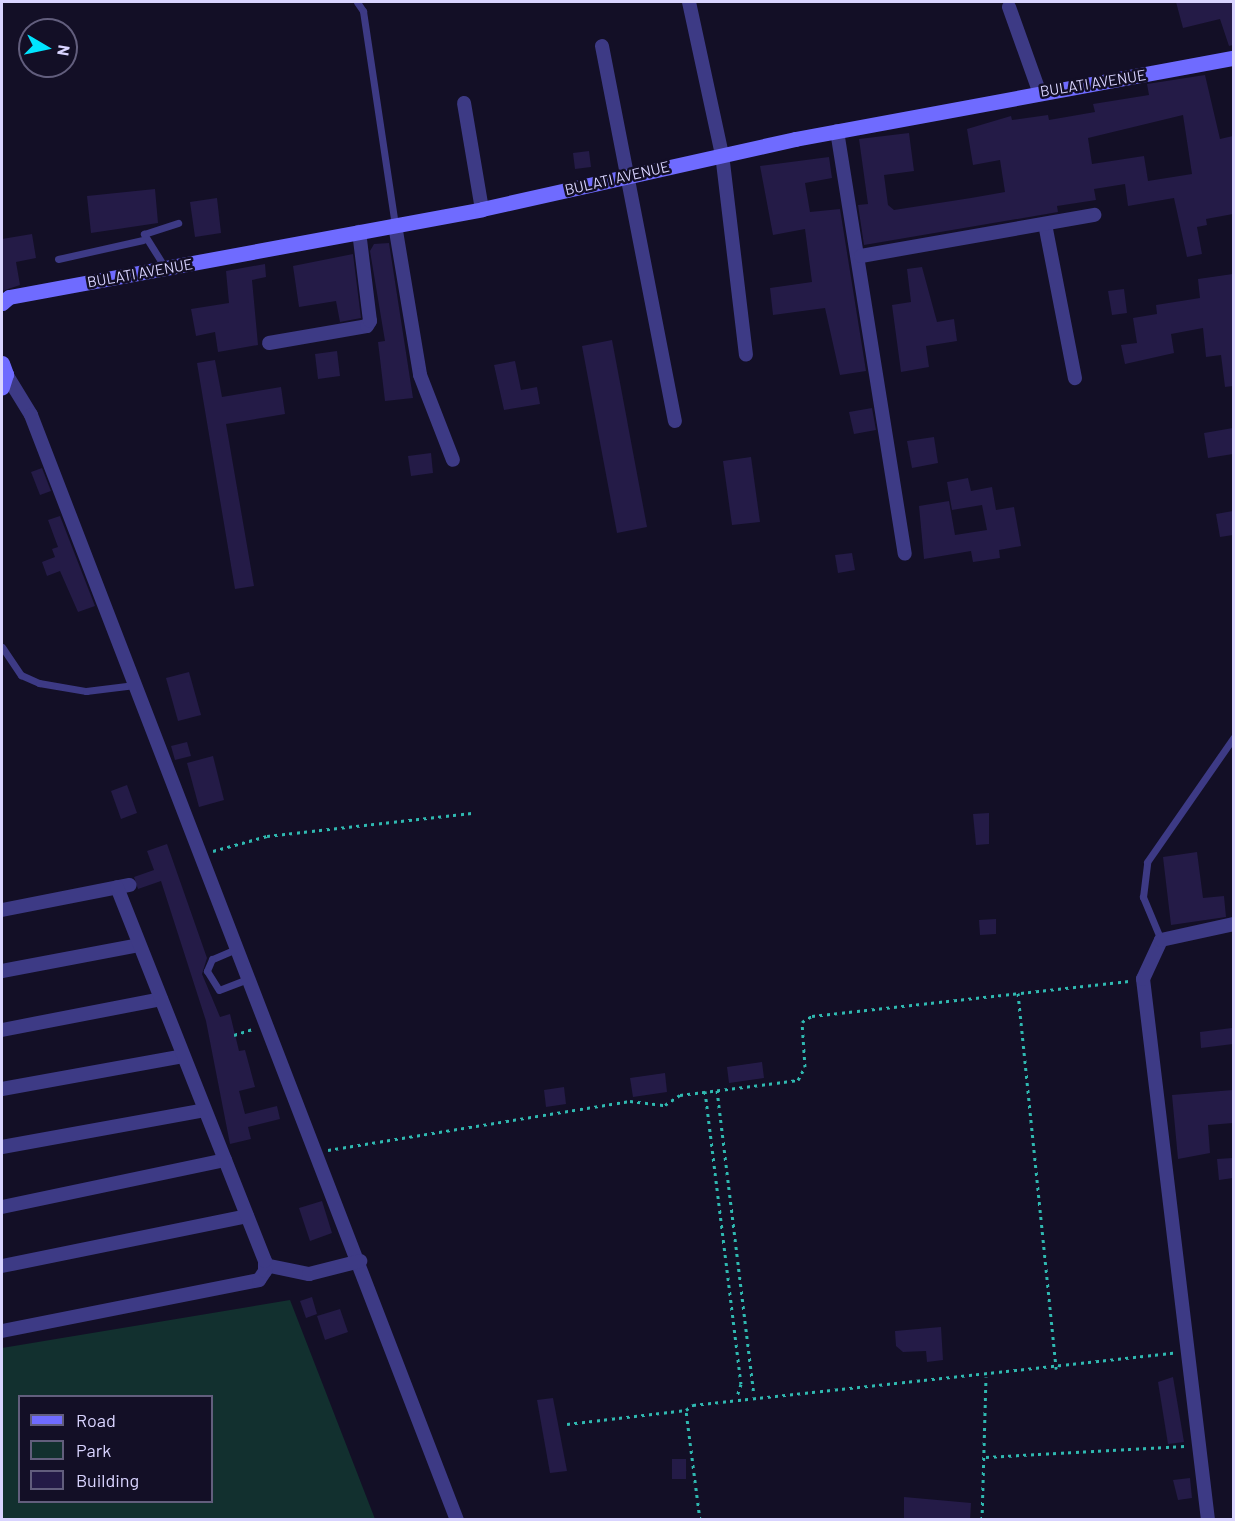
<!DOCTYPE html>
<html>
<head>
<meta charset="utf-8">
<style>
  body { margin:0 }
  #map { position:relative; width:1235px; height:1521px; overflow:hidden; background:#130f26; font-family:Barlow,sans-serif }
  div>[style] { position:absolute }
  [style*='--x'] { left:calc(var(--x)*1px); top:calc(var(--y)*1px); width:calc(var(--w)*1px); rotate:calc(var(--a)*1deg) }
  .green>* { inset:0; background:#12302f }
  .building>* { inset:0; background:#241b47 }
  .path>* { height:3px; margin-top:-1.5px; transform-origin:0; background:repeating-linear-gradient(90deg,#2fb8b0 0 3px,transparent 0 7.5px) }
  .lane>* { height:7px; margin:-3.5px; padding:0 3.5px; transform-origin:3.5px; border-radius:3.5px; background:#3d3a85 }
  .street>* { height:14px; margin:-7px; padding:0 7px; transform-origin:7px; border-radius:7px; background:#3d3a85 }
  .secondary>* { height:15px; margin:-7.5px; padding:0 7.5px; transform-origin:7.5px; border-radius:7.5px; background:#6f6bff }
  span { translate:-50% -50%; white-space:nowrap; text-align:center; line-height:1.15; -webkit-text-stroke:5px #130f26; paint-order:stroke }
  .street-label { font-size:15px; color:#d9d4ff }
  .frame { position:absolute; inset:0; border:3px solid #d9d4ff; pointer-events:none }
  .legend { position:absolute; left:18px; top:1395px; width:195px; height:108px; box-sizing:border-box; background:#130f26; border:2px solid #625e7d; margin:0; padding:8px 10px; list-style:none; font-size:18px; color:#d9d4ff }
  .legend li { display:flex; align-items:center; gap:12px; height:30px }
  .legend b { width:30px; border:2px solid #625e7d }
  .north { position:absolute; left:18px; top:18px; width:60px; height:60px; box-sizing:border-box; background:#130f26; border:2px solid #625e7d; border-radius:50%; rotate:99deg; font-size:16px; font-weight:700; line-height:24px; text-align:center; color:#d9d4ff }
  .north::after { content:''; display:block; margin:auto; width:21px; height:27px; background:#00e5ff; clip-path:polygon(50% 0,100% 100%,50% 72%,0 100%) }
</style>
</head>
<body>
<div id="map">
  <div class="green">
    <div style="clip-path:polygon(evenodd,290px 1300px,375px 1519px,2px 1519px,2px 1348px,290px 1300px,20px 1396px,212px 1396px,212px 1502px,20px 1502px,20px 1396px)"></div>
  </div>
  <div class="building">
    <div style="clip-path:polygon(1176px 2px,1233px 2px,1233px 45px,1229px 46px,1220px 19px,1183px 28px)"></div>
    <div style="clip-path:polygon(evenodd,1205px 75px,1220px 139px,1233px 136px,1233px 214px,1206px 219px,1207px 225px,1197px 227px,1202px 254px,1187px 257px,1174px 198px,1128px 206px,1125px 184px,1094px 189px,1096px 200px,1057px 206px,1058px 212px,864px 245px,858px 205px,868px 204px,859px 139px,909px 133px,914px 171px,884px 175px,888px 205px,894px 210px,971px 198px,1005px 192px,1000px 160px,973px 165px,967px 129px,1011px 116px,1012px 120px,1048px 115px,1049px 120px,1095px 112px,1093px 104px,1149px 95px,1147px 84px,1205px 75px,1183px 115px,1192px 174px,1148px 181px,1144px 156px,1092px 164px,1088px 138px,1183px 115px)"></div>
    <div style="clip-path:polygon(589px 151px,591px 167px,575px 169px,573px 153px)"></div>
    <div style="clip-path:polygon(829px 157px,832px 178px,805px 183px,810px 212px,840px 209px,866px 371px,840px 375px,825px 308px,773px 315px,770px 288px,812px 282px,805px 229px,773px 235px,760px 166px)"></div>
    <div style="clip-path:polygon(155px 189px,158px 223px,91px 233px,87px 196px)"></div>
    <div style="clip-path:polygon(217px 198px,221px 233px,195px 237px,190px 202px)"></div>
    <div style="clip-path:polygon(32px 234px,36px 258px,16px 262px,20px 285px,2px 291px,2px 239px)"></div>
    <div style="clip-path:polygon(389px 243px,413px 398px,385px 401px,378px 342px,385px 341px,370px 251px,374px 244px)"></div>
    <div style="clip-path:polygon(353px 254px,361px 318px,340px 322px,336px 301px,299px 307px,293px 266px)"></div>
    <div style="clip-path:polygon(265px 264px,266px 277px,252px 280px,258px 345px,218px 352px,215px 332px,196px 336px,191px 309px,229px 303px,226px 271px)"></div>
    <div style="clip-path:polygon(922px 267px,937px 322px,954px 319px,957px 341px,926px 346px,929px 367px,901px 372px,892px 305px,911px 302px,907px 269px)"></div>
    <div style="clip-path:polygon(1233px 274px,1233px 386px,1225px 387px,1221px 355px,1206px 357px,1203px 328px,1171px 334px,1174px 353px,1125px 364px,1121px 345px,1137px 343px,1133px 318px,1157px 314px,1156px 305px,1200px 298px,1198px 279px)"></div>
    <div style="clip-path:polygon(1124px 289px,1127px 313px,1112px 315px,1108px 291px)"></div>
    <div style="clip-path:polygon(612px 340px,647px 527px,617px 533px,582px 346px)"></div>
    <div style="clip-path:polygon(337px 351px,340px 376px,318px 379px,315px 354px)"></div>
    <div style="clip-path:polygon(215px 360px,222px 397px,281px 387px,285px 414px,226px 424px,254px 586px,235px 589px,197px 363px)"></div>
    <div style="clip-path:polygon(515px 361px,521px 390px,537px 387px,540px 404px,504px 410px,494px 365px)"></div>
    <div style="clip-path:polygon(872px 408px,876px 430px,854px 434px,849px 412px)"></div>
    <div style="clip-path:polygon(1233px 428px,1233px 454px,1208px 458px,1204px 433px)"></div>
    <div style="clip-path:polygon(934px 437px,938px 463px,912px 468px,907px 441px)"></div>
    <div style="clip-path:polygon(431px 453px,433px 473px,411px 476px,408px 456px)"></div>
    <div style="clip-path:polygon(751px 457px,760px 522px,732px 525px,723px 461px)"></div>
    <div style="clip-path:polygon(42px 468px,51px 491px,40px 495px,31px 472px)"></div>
    <div style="clip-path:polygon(968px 478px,971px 491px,992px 487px,996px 510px,1014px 507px,1021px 546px,999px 550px,1000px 558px,973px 562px,971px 551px,924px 559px,919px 506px,949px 501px,955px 535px,987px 530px,982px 505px,952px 510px,947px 482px)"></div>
    <div style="clip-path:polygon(1233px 511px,1233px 535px,1220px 537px,1216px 514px)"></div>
    <div style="clip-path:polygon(60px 516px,95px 606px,78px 612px,60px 571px,47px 576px,42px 562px,55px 557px,52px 549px,58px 547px,48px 520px)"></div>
    <div style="clip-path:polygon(852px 553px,855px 570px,838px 573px,835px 555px)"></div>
    <div style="clip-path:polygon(189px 672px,201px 715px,178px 721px,166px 678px)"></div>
    <div style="clip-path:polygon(187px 742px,191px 756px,175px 760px,171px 746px)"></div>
    <div style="clip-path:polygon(213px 756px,224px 800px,199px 807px,187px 763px)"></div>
    <div style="clip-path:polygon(127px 785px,137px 813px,121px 819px,111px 791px)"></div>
    <div style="clip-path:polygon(989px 813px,989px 844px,976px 845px,973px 814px)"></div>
    <div style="clip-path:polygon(167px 844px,207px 958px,202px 974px,220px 1017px,230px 1014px,239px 1051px,245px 1050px,255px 1087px,239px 1091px,245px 1114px,277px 1106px,280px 1119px,248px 1127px,251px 1139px,230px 1144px,206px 1021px,161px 881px,138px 889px,134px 877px,154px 870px,147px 851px)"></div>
    <div style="clip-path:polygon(1197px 852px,1203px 898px,1224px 896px,1226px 917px,1171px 925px,1163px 857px)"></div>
    <div style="clip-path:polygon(996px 919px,996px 934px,980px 935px,979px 920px)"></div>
    <div style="clip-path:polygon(1232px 1028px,1233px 1044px,1201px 1048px,1200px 1032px)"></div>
    <div style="clip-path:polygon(762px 1062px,764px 1078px,729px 1083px,727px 1067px)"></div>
    <div style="clip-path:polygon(665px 1073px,667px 1092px,633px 1097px,630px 1078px)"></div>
    <div style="clip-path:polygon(564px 1087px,566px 1104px,546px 1107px,544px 1090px)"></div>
    <div style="clip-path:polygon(1233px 1090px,1233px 1123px,1208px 1125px,1210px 1153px,1178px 1159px,1172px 1095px)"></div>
    <div style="clip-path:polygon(1233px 1158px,1233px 1178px,1219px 1180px,1217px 1159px)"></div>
    <div style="clip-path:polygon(322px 1201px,332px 1233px,310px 1241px,299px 1208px)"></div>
    <div style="clip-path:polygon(312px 1297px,317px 1314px,306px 1318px,300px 1301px)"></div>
    <div style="clip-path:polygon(340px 1309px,348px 1332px,325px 1340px,317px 1316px)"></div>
    <div style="clip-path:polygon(941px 1327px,943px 1360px,927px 1362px,926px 1351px,903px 1352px,896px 1346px,895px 1331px)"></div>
    <div style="clip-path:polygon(1173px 1377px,1184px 1442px,1168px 1444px,1158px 1382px)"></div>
    <div style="clip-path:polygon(553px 1398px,567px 1471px,550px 1473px,537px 1400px)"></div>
    <div style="clip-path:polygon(672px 1459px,686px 1459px,686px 1479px,672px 1479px)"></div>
    <div style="clip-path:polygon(1190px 1478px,1192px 1498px,1178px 1500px,1173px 1480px)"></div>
    <div style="clip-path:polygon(904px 1497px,971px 1503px,970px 1520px,904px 1520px)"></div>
  </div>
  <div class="path">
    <div style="--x:213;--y:851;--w:56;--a:-15.5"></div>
    <div style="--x:267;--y:836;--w:206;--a:-6.4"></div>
    <div style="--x:1018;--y:993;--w:378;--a:84.2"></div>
    <div style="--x:234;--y:1035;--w:20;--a:-18"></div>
    <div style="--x:717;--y:1090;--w:307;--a:83.1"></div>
    <div style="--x:705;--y:1091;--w:295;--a:83"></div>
    <div style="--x:741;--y:1384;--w:13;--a:108"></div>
    <div style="--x:328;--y:1150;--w:306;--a:-9.2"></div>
    <div style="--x:630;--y:1101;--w:35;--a:7"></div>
    <div style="--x:665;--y:1105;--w:18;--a:-34"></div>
    <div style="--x:680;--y:1095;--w:119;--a:-7.2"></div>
    <div style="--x:798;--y:1080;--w:15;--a:-62"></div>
    <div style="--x:805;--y:1067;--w:45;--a:-93.8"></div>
    <div style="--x:802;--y:1022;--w:12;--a:-31"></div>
    <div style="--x:812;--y:1016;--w:319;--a:-6.3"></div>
    <div style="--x:567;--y:1424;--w:120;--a:-6.7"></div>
    <div style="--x:986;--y:1457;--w:199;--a:-3.2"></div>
    <div style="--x:700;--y:1520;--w:111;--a:-97.3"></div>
    <div style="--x:686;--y:1410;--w:9;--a:-36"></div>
    <div style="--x:693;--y:1405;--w:483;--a:-6.2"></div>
    <div style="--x:982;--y:1520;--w:143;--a:-88.4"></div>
  </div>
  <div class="lane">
    <div style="--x:357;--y:2;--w:11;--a:56"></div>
    <div style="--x:363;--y:11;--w:216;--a:81.5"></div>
    <div style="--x:58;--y:259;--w:87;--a:-12.6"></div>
    <div style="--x:164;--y:266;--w:38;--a:-122"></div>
    <div style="--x:144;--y:234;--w:36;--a:-18"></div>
    <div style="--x:2;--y:647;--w:34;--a:56"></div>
    <div style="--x:21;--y:675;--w:20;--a:24"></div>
    <div style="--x:39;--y:683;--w:48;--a:9.7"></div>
    <div style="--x:86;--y:691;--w:49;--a:-7"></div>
    <div style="--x:1161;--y:940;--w:47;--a:-112.7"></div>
    <div style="--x:1143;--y:897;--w:35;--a:-83"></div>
    <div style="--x:1147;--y:862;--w:152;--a:-55.2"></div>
    <div style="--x:236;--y:949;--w:26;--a:157"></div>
    <div style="--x:212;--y:959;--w:13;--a:113"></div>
    <div style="--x:207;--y:971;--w:22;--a:58"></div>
    <div style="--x:219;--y:990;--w:31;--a:-21"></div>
  </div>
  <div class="street">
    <div style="--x:689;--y:2;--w:156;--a:77.8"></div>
    <div style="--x:722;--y:154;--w:202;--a:83.2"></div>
    <div style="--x:1009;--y:7;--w:89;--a:70.3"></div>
    <div style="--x:602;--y:46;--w:382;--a:79"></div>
    <div style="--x:464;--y:103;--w:108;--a:80.4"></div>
    <div style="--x:837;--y:131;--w:428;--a:80.9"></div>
    <div style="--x:1045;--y:224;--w:157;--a:79"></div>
    <div style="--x:395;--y:225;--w:152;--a:80.5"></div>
    <div style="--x:420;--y:375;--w:91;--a:68.8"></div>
    <div style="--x:861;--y:256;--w:237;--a:-10"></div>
    <div style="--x:269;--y:343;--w:99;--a:-9.8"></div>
    <div style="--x:367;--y:326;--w:6;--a:-59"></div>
    <div style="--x:370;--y:321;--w:90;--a:-97"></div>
    <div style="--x:6;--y:374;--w:48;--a:58.6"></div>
    <div style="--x:31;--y:415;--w:1184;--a:68.92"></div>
    <div style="--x:2;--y:910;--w:130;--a:-11.1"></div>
    <div style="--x:2;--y:971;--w:139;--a:-10.7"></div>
    <div style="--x:2;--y:1030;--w:162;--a:-11"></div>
    <div style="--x:2;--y:1089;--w:184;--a:-10.3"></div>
    <div style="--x:2;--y:1147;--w:206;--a:-10.3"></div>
    <div style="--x:2;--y:1207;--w:228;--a:-11.9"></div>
    <div style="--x:265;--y:1265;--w:45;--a:11.6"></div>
    <div style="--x:309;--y:1274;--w:53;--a:-14.3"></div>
    <div style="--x:2;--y:1266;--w:250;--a:-11.5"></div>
    <div style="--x:2;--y:1331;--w:262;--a:-11.2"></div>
    <div style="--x:259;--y:1280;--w:11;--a:-56"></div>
    <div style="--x:265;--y:1271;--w:10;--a:-90"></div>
    <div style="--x:265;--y:1261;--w:402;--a:-111.6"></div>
    <div style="--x:1208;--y:1520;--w:545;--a:-96.85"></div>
    <div style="--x:1143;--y:979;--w:43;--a:-65.2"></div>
    <div style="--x:1161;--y:940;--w:75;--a:-12.4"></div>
  </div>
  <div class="secondary">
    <div style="--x:2;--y:303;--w:9;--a:-41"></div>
    <div style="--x:9;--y:297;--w:481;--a:-10.5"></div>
    <div style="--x:482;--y:209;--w:321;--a:-12.6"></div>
    <div style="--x:795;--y:139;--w:446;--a:-10.5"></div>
    <div style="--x:2;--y:363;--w:12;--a:70"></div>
    <div style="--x:6;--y:374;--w:14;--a:107"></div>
  </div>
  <div class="street-label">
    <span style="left:1093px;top:83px;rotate:-9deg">BULATI AVENUE</span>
    <span style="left:617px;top:178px;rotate:-13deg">BULATI AVENUE</span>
    <span style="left:140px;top:273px;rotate:-10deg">BULATI AVENUE</span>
  </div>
  <div class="frame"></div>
  <ul class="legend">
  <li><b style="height:8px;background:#6f6bff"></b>Road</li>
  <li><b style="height:16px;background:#12302f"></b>Park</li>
  <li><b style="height:16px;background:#241b47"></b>Building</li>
  </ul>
  <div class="north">N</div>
</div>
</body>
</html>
